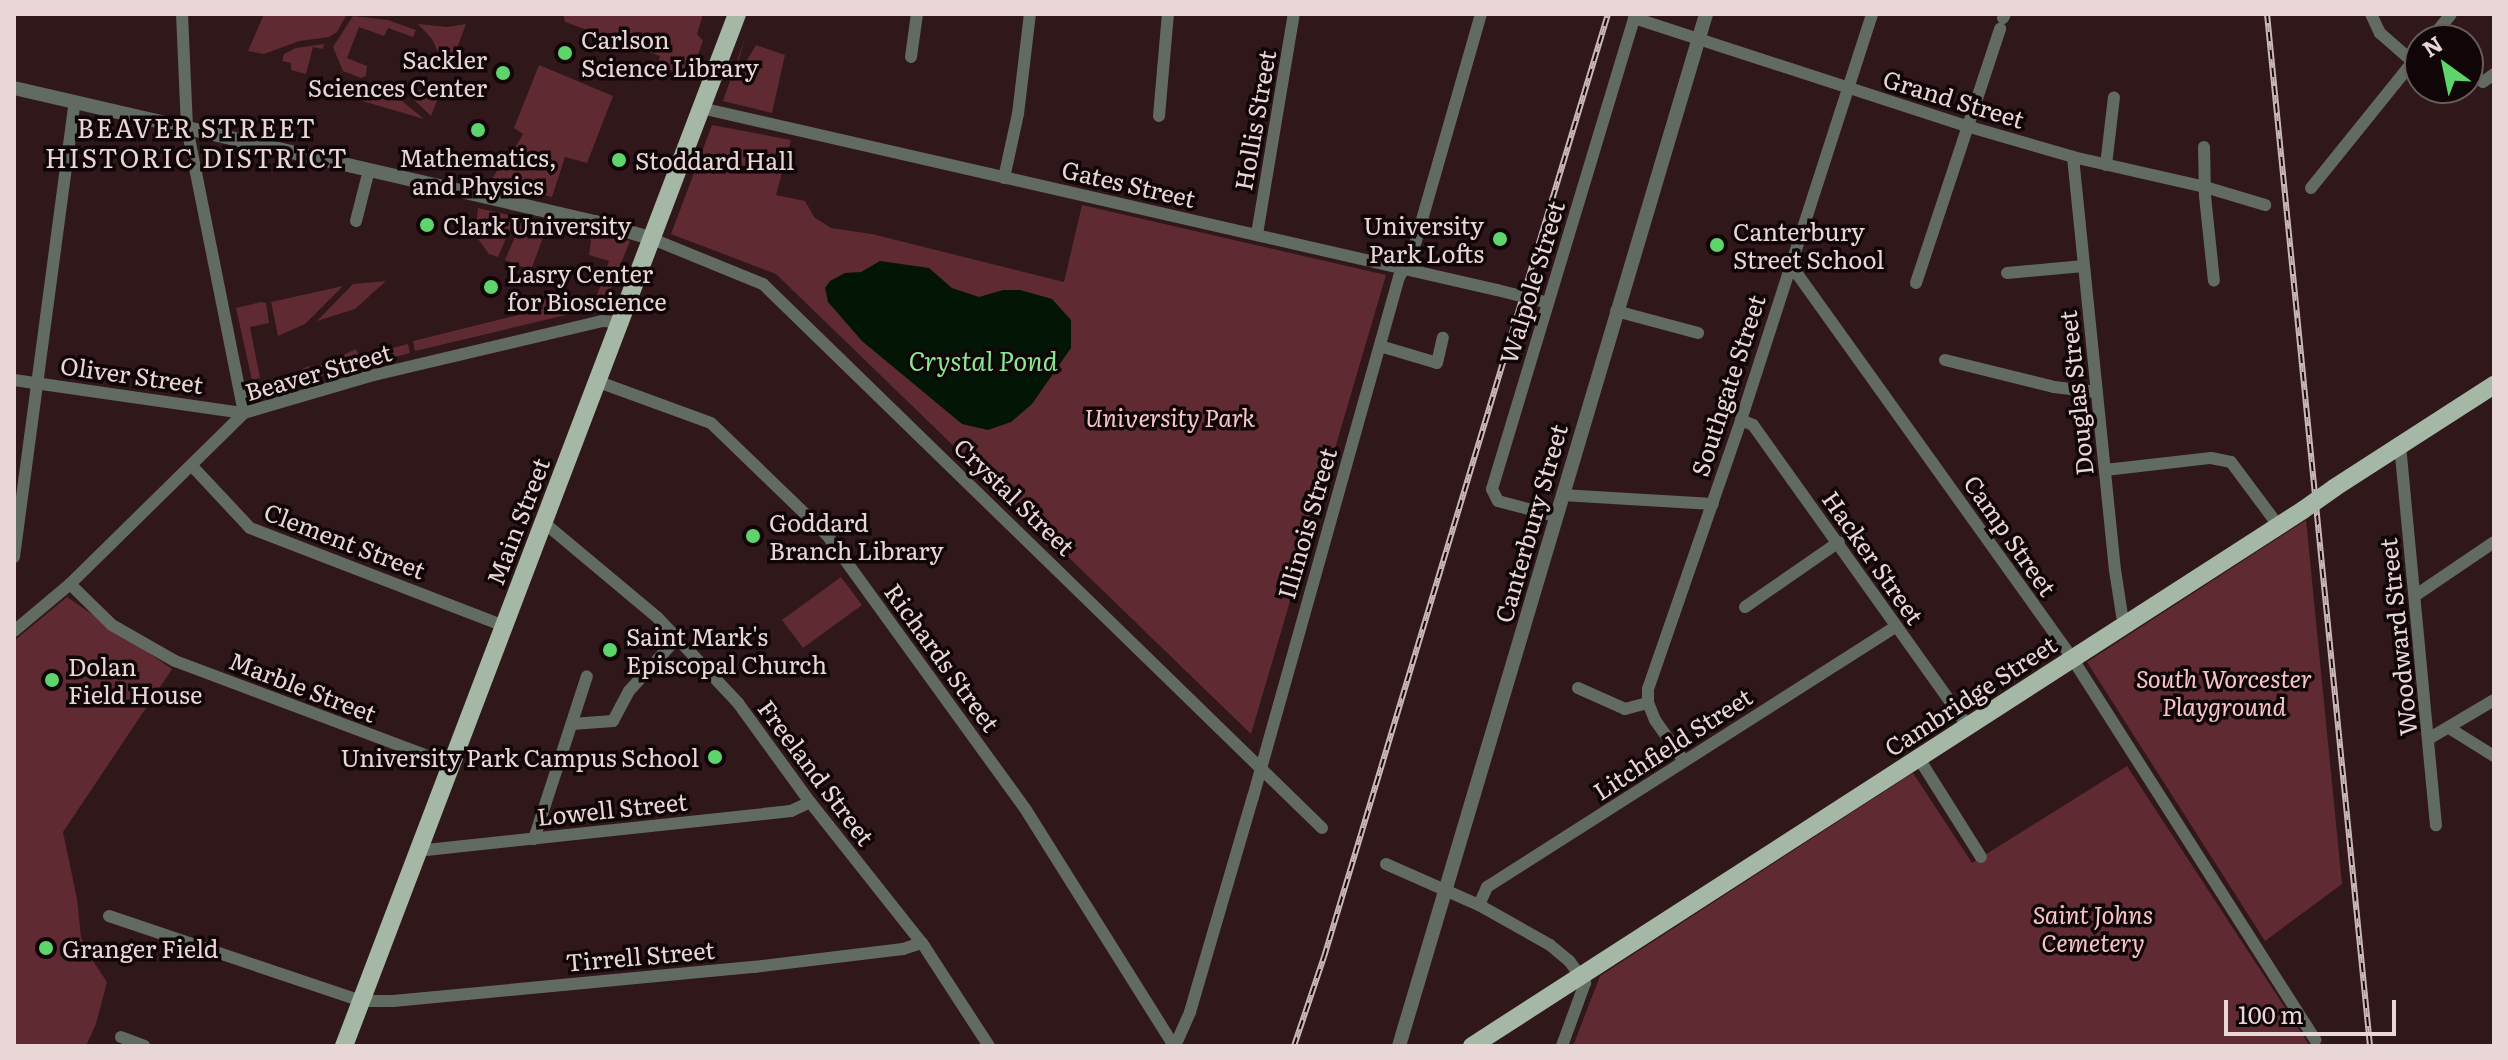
<!DOCTYPE html>
<html>
<head>
<meta charset="utf-8">
<style>
  body { margin:0 }
  #map { position:relative; width:2508px; height:1060px; overflow:hidden; background:#30171a; font-family:Literata,serif }
  div>[style] { position:absolute }
  [style*='--x'] { left:calc(var(--x)*1px); top:calc(var(--y)*1px); width:calc(var(--w)*1px); rotate:calc(var(--a)*1deg) }
  .green>* { inset:0; background:#5f2a32 }
  .water>* { inset:0; background:#031605 }
  .minor>* { height:12px; margin:-6px; padding:0 6px; transform-origin:6px; border-radius:6px; background:#626b62 }
  .tertiary>* { height:14px; margin:-7px; padding:0 7px; transform-origin:7px; border-radius:7px; background:#626b62 }
  .primary>* { height:18px; margin:-9px; padding:0 9px; transform-origin:9px; border-radius:9px; background:#a5b8a5 }
  .rail>* { height:6px; margin-top:-3px; transform-origin:0; background:repeating-linear-gradient(90deg,#110607 0 9px,#cbb7b9 0 18px); box-sizing:border-box; border-block:2px solid #cbb7b9 }
  .minor-bridge>* { height:12px; margin:-6px; padding:0 6px; transform-origin:6px; border-radius:6px; background:#626b62 }
  .primary-bridge>* { height:18px; margin:-9px; padding:0 9px; transform-origin:9px; border-radius:9px; background:#a5b8a5 }
  .dots>* { width:22px; height:22px; translate:-50% -50%; box-sizing:border-box; border:4px solid #110607; border-radius:50% }
  span { translate:-50% -50%; white-space:nowrap; text-align:center; line-height:1.15; -webkit-text-stroke:7px #110607; paint-order:stroke }
  .poi-label { font-size:24px; color:#e9d7d8 }
  .left { translate:0 -50%; text-align:left }
  .right { translate:-100% -50%; text-align:right }
  .street-label { font-size:24px; color:#e9d7d8 }
  .park-label { font-size:24px; color:#f7c4c8; font-style:italic }
  .neighbourhood-label { font-size:26px; color:#e9d7d8; letter-spacing:2px }
  .water-label { font-size:26px; color:#8ce793; font-style:italic }
  .frame { position:absolute; inset:0; border:16px solid #e9d7d8; pointer-events:none }
  .north { position:absolute; left:2404px; top:24px; width:80px; height:80px; box-sizing:border-box; background:#110607; border:2px solid #675a5b; border-radius:50%; rotate:327deg; font-size:22px; font-weight:700; line-height:32px; text-align:center; color:#e9d7d8 }
  .north::after { content:''; display:block; margin:auto; width:28px; height:36px; background:#5ed56c; clip-path:polygon(50% 0,100% 100%,50% 72%,0 100%) }
  .scale { position:absolute; left:2224px; top:1000px; width:172px; height:36px; box-sizing:border-box; border:4px solid #e9d7d8; border-top:0; padding-left:10px; font-size:24px; line-height:28px; white-space:nowrap; color:#e9d7d8; -webkit-text-stroke:6px #110607; paint-order:stroke }
</style>
</head>
<body>
<div id="map">
  <div class="green">
    <div style="clip-path:polygon(264px 14px,347px 14px,337px 32px,329px 37px,299px 41px,264px 54px,248px 51px)"></div>
    <div style="clip-path:polygon(563px 14px,703px 14px,697px 34px,703px 41px,689px 78px,658px 65px,660px 56px,565px 22px)"></div>
    <div style="clip-path:polygon(353px 16px,388px 20px,416px 30px,413px 37px,388px 28px,384px 36px,359px 27px,347px 58px,367px 66px,366px 76px,361px 78px,343px 71px,333px 47px)"></div>
    <div style="clip-path:polygon(418px 24px,447px 27px,466px 24px,451px 64px,441px 59px,432px 39px)"></div>
    <div style="clip-path:polygon(745px 38px,736px 70px,740px 72px,756px 45px,785px 55px,772px 113px,723px 101px)"></div>
    <div style="clip-path:polygon(324px 44px,323px 49px,313px 47px,306px 74px,291px 70px,291px 63px,282px 61px,284px 54px,296px 48px)"></div>
    <div style="clip-path:polygon(539px 65px,613px 96px,587px 163px,565px 157px,552px 197px,490px 182px,502px 163px,509px 165px,508px 160px,523px 134px,514px 128px)"></div>
    <div style="clip-path:polygon(430px 85px,442px 88px,431px 116px,409px 95px)"></div>
    <div style="clip-path:polygon(375px 92px,402px 101px,424px 119px,352px 98px)"></div>
    <div style="clip-path:polygon(712px 125px,791px 140px,776px 195px,805px 201px,814px 217px,831px 228px,872px 234px,1064px 282px,1082px 205px,1386px 275px,1251px 734px,776px 274px,671px 234px)"></div>
    <div style="clip-path:polygon(478px 208px,508px 215px,513px 222px,498px 257px,489px 254px,475px 235px)"></div>
    <div style="clip-path:polygon(531px 220px,548px 224px,531px 270px,505px 260px,521px 223px)"></div>
    <div style="clip-path:polygon(570px 228px,630px 241px,604px 306px,415px 351px,413px 341px,543px 309px,542px 299px,563px 303px,597px 295px,609px 261px,589px 255px,591px 240px)"></div>
    <div style="clip-path:polygon(386px 281px,355px 309px,317px 321px,353px 284px)"></div>
    <div style="clip-path:polygon(343px 286px,305px 324px,278px 336px,271px 302px)"></div>
    <div style="clip-path:polygon(261px 302px,266px 303px,269px 323px,250px 327px,260px 378px,252px 380px,236px 308px)"></div>
    <div style="clip-path:polygon(408px 344px,410px 353px,306px 380px,302px 369px,309px 366px,311px 370px,356px 349px,359px 357px)"></div>
    <div style="clip-path:polygon(2306px 520px,2342px 884px,2265px 941px,2087px 662px)"></div>
    <div style="clip-path:polygon(841px 577px,862px 605px,803px 648px,782px 620px)"></div>
    <div style="clip-path:polygon(67px 597px,172px 669px,63px 832px,77px 899px,81px 937px,87px 952px,107px 982px,96px 1024px,86px 1046px,14px 1046px,14px 641px)"></div>
    <div style="clip-path:polygon(2127px 766px,2310px 1046px,1573px 1046px,1600px 976px,1913px 773px,1972px 863px)"></div>
  </div>
  <div class="water">
    <div style="clip-path:polygon(880px 261px,929px 268px,952px 288px,979px 297px,1003px 290px,1020px 290px,1052px 299px,1071px 320px,1071px 348px,1032px 404px,1011px 422px,988px 430px,962px 424px,862px 341px,828px 302px,825px 288px,830px 281px,845px 273px,861px 272px)"></div>
  </div>
  <div class="minor">
    <div style="--x:2371;--y:14;--w:21;--a:65"></div>
    <div style="--x:2380;--y:33;--w:44;--a:41.3"></div>
    <div style="--x:2003;--y:18;--w:4;--a:-63"></div>
    <div style="--x:2430;--y:40;--w:33;--a:-51"></div>
    <div style="--x:911;--y:57;--w:43;--a:-82.1"></div>
    <div style="--x:2468;--y:70;--w:19;--a:39"></div>
    <div style="--x:2483;--y:82;--w:14;--a:-36"></div>
    <div style="--x:701;--y:108;--w:817;--a:12.88"></div>
    <div style="--x:1159;--y:116;--w:102;--a:-85"></div>
    <div style="--x:2204;--y:147;--w:49;--a:88.8"></div>
    <div style="--x:2205;--y:196;--w:85;--a:84"></div>
    <div style="--x:2073;--y:157;--w:415;--a:84.2"></div>
    <div style="--x:2115;--y:570;--w:46;--a:81.2"></div>
    <div style="--x:2122;--y:615;--w:9;--a:58"></div>
    <div style="--x:2106;--y:165;--w:68;--a:-83.3"></div>
    <div style="--x:1004;--y:178;--w:66;--a:-77.7"></div>
    <div style="--x:1018;--y:114;--w:101;--a:-83.2"></div>
    <div style="--x:2311;--y:188;--w:174;--a:-51.1"></div>
    <div style="--x:356;--y:221;--w:53;--a:-75.7"></div>
    <div style="--x:1257;--y:234;--w:223;--a:-80.5"></div>
    <div style="--x:650;--y:238;--w:122;--a:22.2"></div>
    <div style="--x:763;--y:284;--w:780;--a:44.22"></div>
    <div style="--x:1788;--y:268;--w:12;--a:35"></div>
    <div style="--x:1798;--y:275;--w:471;--a:54.4"></div>
    <div style="--x:2072;--y:658;--w:453;--a:57.5"></div>
    <div style="--x:2007;--y:273;--w:77;--a:-5.2"></div>
    <div style="--x:1916;--y:283;--w:268;--a:-71.7"></div>
    <div style="--x:1616;--y:311;--w:85;--a:15"></div>
    <div style="--x:1380;--y:346;--w:59;--a:16.6"></div>
    <div style="--x:1437;--y:363;--w:26;--a:-77"></div>
    <div style="--x:1945;--y:360;--w:112;--a:13.9"></div>
    <div style="--x:2054;--y:387;--w:43;--a:6.6"></div>
    <div style="--x:14;--y:380;--w:232;--a:8.2"></div>
    <div style="--x:244;--y:413;--w:291;--a:-101.3"></div>
    <div style="--x:187;--y:128;--w:114;--a:-92.5"></div>
    <div style="--x:596;--y:381;--w:122;--a:20.1"></div>
    <div style="--x:711;--y:423;--w:161;--a:44"></div>
    <div style="--x:827;--y:535;--w:339;--a:54.1"></div>
    <div style="--x:1026;--y:810;--w:279;--a:57.9"></div>
    <div style="--x:1741;--y:420;--w:13;--a:23"></div>
    <div style="--x:1753;--y:425;--w:369;--a:54.5"></div>
    <div style="--x:2400;--y:445;--w:382;--a:84.6"></div>
    <div style="--x:193;--y:467;--w:83;--a:46.9"></div>
    <div style="--x:250;--y:528;--w:270;--a:21.1"></div>
    <div style="--x:2105;--y:470;--w:107;--a:-6.5"></div>
    <div style="--x:2211;--y:458;--w:20;--a:11"></div>
    <div style="--x:2231;--y:462;--w:79;--a:53.3"></div>
    <div style="--x:1562;--y:495;--w:151;--a:3.4"></div>
    <div style="--x:1555;--y:516;--w:59;--a:-165.3"></div>
    <div style="--x:1498;--y:501;--w:13;--a:-117"></div>
    <div style="--x:1492;--y:489;--w:492;--a:-73.2"></div>
    <div style="--x:1634;--y:18;--w:353;--a:18"></div>
    <div style="--x:1970;--y:127;--w:107;--a:16.2"></div>
    <div style="--x:2073;--y:157;--w:135;--a:12.8"></div>
    <div style="--x:2205;--y:187;--w:63;--a:16.7"></div>
    <div style="--x:542;--y:521;--w:151;--a:39.9"></div>
    <div style="--x:658;--y:618;--w:117;--a:46.7"></div>
    <div style="--x:738;--y:703;--w:122;--a:54"></div>
    <div style="--x:810;--y:802;--w:184;--a:51.6"></div>
    <div style="--x:924;--y:946;--w:119;--a:57"></div>
    <div style="--x:14;--y:557;--w:459;--a:-82.4"></div>
    <div style="--x:70;--y:584;--w:59;--a:44.3"></div>
    <div style="--x:112;--y:625;--w:73;--a:29.7"></div>
    <div style="--x:175;--y:661;--w:293;--a:20.6"></div>
    <div style="--x:2416;--y:595;--w:94;--a:-34.2"></div>
    <div style="--x:1745;--y:607;--w:114;--a:-34.7"></div>
    <div style="--x:14;--y:631;--w:73;--a:-40"></div>
    <div style="--x:70;--y:584;--w:244;--a:-44.5"></div>
    <div style="--x:244;--y:413;--w:135;--a:-16.3"></div>
    <div style="--x:374;--y:375;--w:234;--a:-13.3"></div>
    <div style="--x:602;--y:321;--w:17;--a:3"></div>
    <div style="--x:1578;--y:688;--w:51;--a:24.1"></div>
    <div style="--x:1625;--y:709;--w:24;--a:-15"></div>
    <div style="--x:572;--y:724;--w:41;--a:-4.2"></div>
    <div style="--x:613;--y:721;--w:34;--a:-62"></div>
    <div style="--x:629;--y:691;--w:73;--a:-47.8"></div>
    <div style="--x:2449;--y:728;--w:53;--a:31.9"></div>
    <div style="--x:2430;--y:738;--w:74;--a:-30.7"></div>
    <div style="--x:1918;--y:757;--w:118;--a:57.8"></div>
    <div style="--x:1684;--y:761;--w:50;--a:-125.3"></div>
    <div style="--x:1655;--y:720;--w:18;--a:-112"></div>
    <div style="--x:1648;--y:703;--w:14;--a:-90"></div>
    <div style="--x:1648;--y:689;--w:285;--a:-70.9"></div>
    <div style="--x:1741;--y:420;--w:427;--a:-72.1"></div>
    <div style="--x:534;--y:839;--w:171;--a:-72"></div>
    <div style="--x:417;--y:851;--w:376;--a:-6.1"></div>
    <div style="--x:791;--y:811;--w:21;--a:-25"></div>
    <div style="--x:1386;--y:864;--w:102;--a:23.8"></div>
    <div style="--x:1479;--y:905;--w:81;--a:29.4"></div>
    <div style="--x:1550;--y:945;--w:26;--a:40"></div>
    <div style="--x:1570;--y:962;--w:26;--a:54"></div>
    <div style="--x:1585;--y:983;--w:67;--a:110.1"></div>
    <div style="--x:1479;--y:905;--w:20;--a:-66"></div>
    <div style="--x:1487;--y:887;--w:485;--a:-32.5"></div>
    <div style="--x:109;--y:916;--w:266;--a:18.6"></div>
    <div style="--x:361;--y:1001;--w:32;--a:0"></div>
    <div style="--x:393;--y:1001;--w:363;--a:-5.4"></div>
    <div style="--x:754;--y:967;--w:150;--a:-6.9"></div>
    <div style="--x:903;--y:949;--w:20;--a:-18"></div>
    <div style="--x:121;--y:1037;--w:25;--a:21"></div>
    <div style="--x:1175;--y:1046;--w:37;--a:-66"></div>
    <div style="--x:1190;--y:1012;--w:224;--a:-73.7"></div>
    <div style="--x:1253;--y:797;--w:540;--a:-74.32"></div>
    <div style="--x:1399;--y:277;--w:22;--a:-58"></div>
    <div style="--x:1411;--y:258;--w:254;--a:-74"></div>
  </div>
  <div class="tertiary">
    <div style="--x:14;--y:88;--w:596;--a:12.99"></div>
    <div style="--x:595;--y:222;--w:57;--a:16.2"></div>
    <div style="--x:1399;--y:1046;--w:1077;--a:-73.43"></div>
  </div>
  <div class="primary">
    <div style="--x:2334;--y:488;--w:190;--a:-32.8"></div>
    <div style="--x:344;--y:1046;--w:1104;--a:-69.15"></div>
    <div style="--x:1472;--y:1046;--w:989;--a:-32.82"></div>
  </div>
  <div class="rail">
    <div style="--x:2267;--y:14;--w:1037;--a:84.3"></div>
    <div style="--x:1294;--y:1046;--w:94;--a:-71.4"></div>
    <div style="--x:1324;--y:957;--w:985;--a:-73.24"></div>
  </div>
  <div class="minor-bridge">
    <div style="--x:1497;--y:290;--w:45;--a:14"></div>
  </div>
  <div class="primary-bridge">
    <div style="--x:2303;--y:510;--w:38;--a:-35"></div>
  </div>
  <div class="dots">
    <div style="left:565px;top:53px;background:#5ed56c"></div>
    <div style="left:503px;top:73px;background:#5ed56c"></div>
    <div style="left:478px;top:130px;background:#5ed56c"></div>
    <div style="left:619px;top:160px;background:#5ed56c"></div>
    <div style="left:427px;top:225px;background:#5ed56c"></div>
    <div style="left:1500px;top:239px;background:#5ed56c"></div>
    <div style="left:1717px;top:245px;background:#5ed56c"></div>
    <div style="left:491px;top:287px;background:#5ed56c"></div>
    <div style="left:753px;top:536px;background:#5ed56c"></div>
    <div style="left:610px;top:650px;background:#5ed56c"></div>
    <div style="left:52px;top:680px;background:#5ed56c"></div>
    <div style="left:715px;top:757px;background:#5ed56c"></div>
    <div style="left:46px;top:948px;background:#5ed56c"></div>
  </div>
  <div class="poi-label">
    <span class="left" style="left:581px;top:53px">Carlson<br>Science Library</span>
    <span class="right" style="left:487px;top:73px">Sackler<br>Sciences Center</span>
    <span style="left:478px;top:171px">Mathematics,<br>and Physics</span>
    <span class="left" style="left:635px;top:160px">Stoddard Hall</span>
    <span class="left" style="left:443px;top:225px">Clark University</span>
    <span class="right" style="left:1484px;top:239px">University<br>Park Lofts</span>
    <span class="left" style="left:1733px;top:245px">Canterbury<br>Street School</span>
    <span class="left" style="left:507px;top:287px">Lasry Center<br>for Bioscience</span>
    <span class="left" style="left:769px;top:536px">Goddard<br>Branch Library</span>
    <span class="left" style="left:626px;top:650px">Saint Mark's<br>Episcopal Church</span>
    <span class="left" style="left:68px;top:680px">Dolan<br>Field House</span>
    <span class="right" style="left:699px;top:757px">University Park Campus School</span>
    <span class="left" style="left:62px;top:948px">Granger Field</span>
  </div>
  <div class="street-label">
    <span style="left:1954px;top:98px;rotate:17deg">Grand Street</span>
    <span style="left:1254px;top:120px;rotate:-80deg">Hollis Street</span>
    <span style="left:1129px;top:183px;rotate:13deg">Gates Street</span>
    <span style="left:1531px;top:282px;rotate:-73deg">Walpole Street</span>
    <span style="left:318px;top:371px;rotate:-16deg">Beaver Street</span>
    <span style="left:132px;top:374px;rotate:8deg">Oliver Street</span>
    <span style="left:1727px;top:385px;rotate:-72deg">Southgate Street</span>
    <span style="left:2075px;top:393px;rotate:-96deg">Douglas Street</span>
    <span style="left:1015px;top:496px;rotate:44deg">Crystal Street</span>
    <span style="left:517px;top:521px;rotate:-69deg">Main Street</span>
    <span style="left:1306px;top:523px;rotate:-74deg">Illinois Street</span>
    <span style="left:1530px;top:523px;rotate:-74deg">Canterbury Street</span>
    <span style="left:2011px;top:535px;rotate:55deg">Camp Street</span>
    <span style="left:345px;top:540px;rotate:21deg">Clement Street</span>
    <span style="left:1874px;top:557px;rotate:55deg">Hacker Street</span>
    <span style="left:2397px;top:637px;rotate:-96deg">Woodward Street</span>
    <span style="left:943px;top:657px;rotate:54deg">Richards Street</span>
    <span style="left:303px;top:686px;rotate:21deg">Marble Street</span>
    <span style="left:1970px;top:695px;rotate:-33deg">Cambridge Street</span>
    <span style="left:1672px;top:743px;rotate:-33deg">Litchfield Street</span>
    <span style="left:817px;top:772px;rotate:53deg">Freeland Street</span>
    <span style="left:612px;top:808px;rotate:-6deg">Lowell Street</span>
    <span style="left:640px;top:955px;rotate:-5deg">Tirrell Street</span>
  </div>
  <div class="park-label">
    <span style="left:1170px;top:417px">University Park</span>
    <span style="left:2224px;top:692px">South Worcester<br>Playground</span>
    <span style="left:2093px;top:928px">Saint Johns<br>Cemetery</span>
  </div>
  <div class="neighbourhood-label">
    <span style="left:197px;top:142px">BEAVER STREET<br>HISTORIC DISTRICT</span>
  </div>
  <div class="water-label">
    <span style="left:983px;top:360px">Crystal Pond</span>
  </div>
  <div class="frame"></div>
  <div class="north">N</div>
  <div class="scale">100 m</div>
</div>
</body>
</html>
